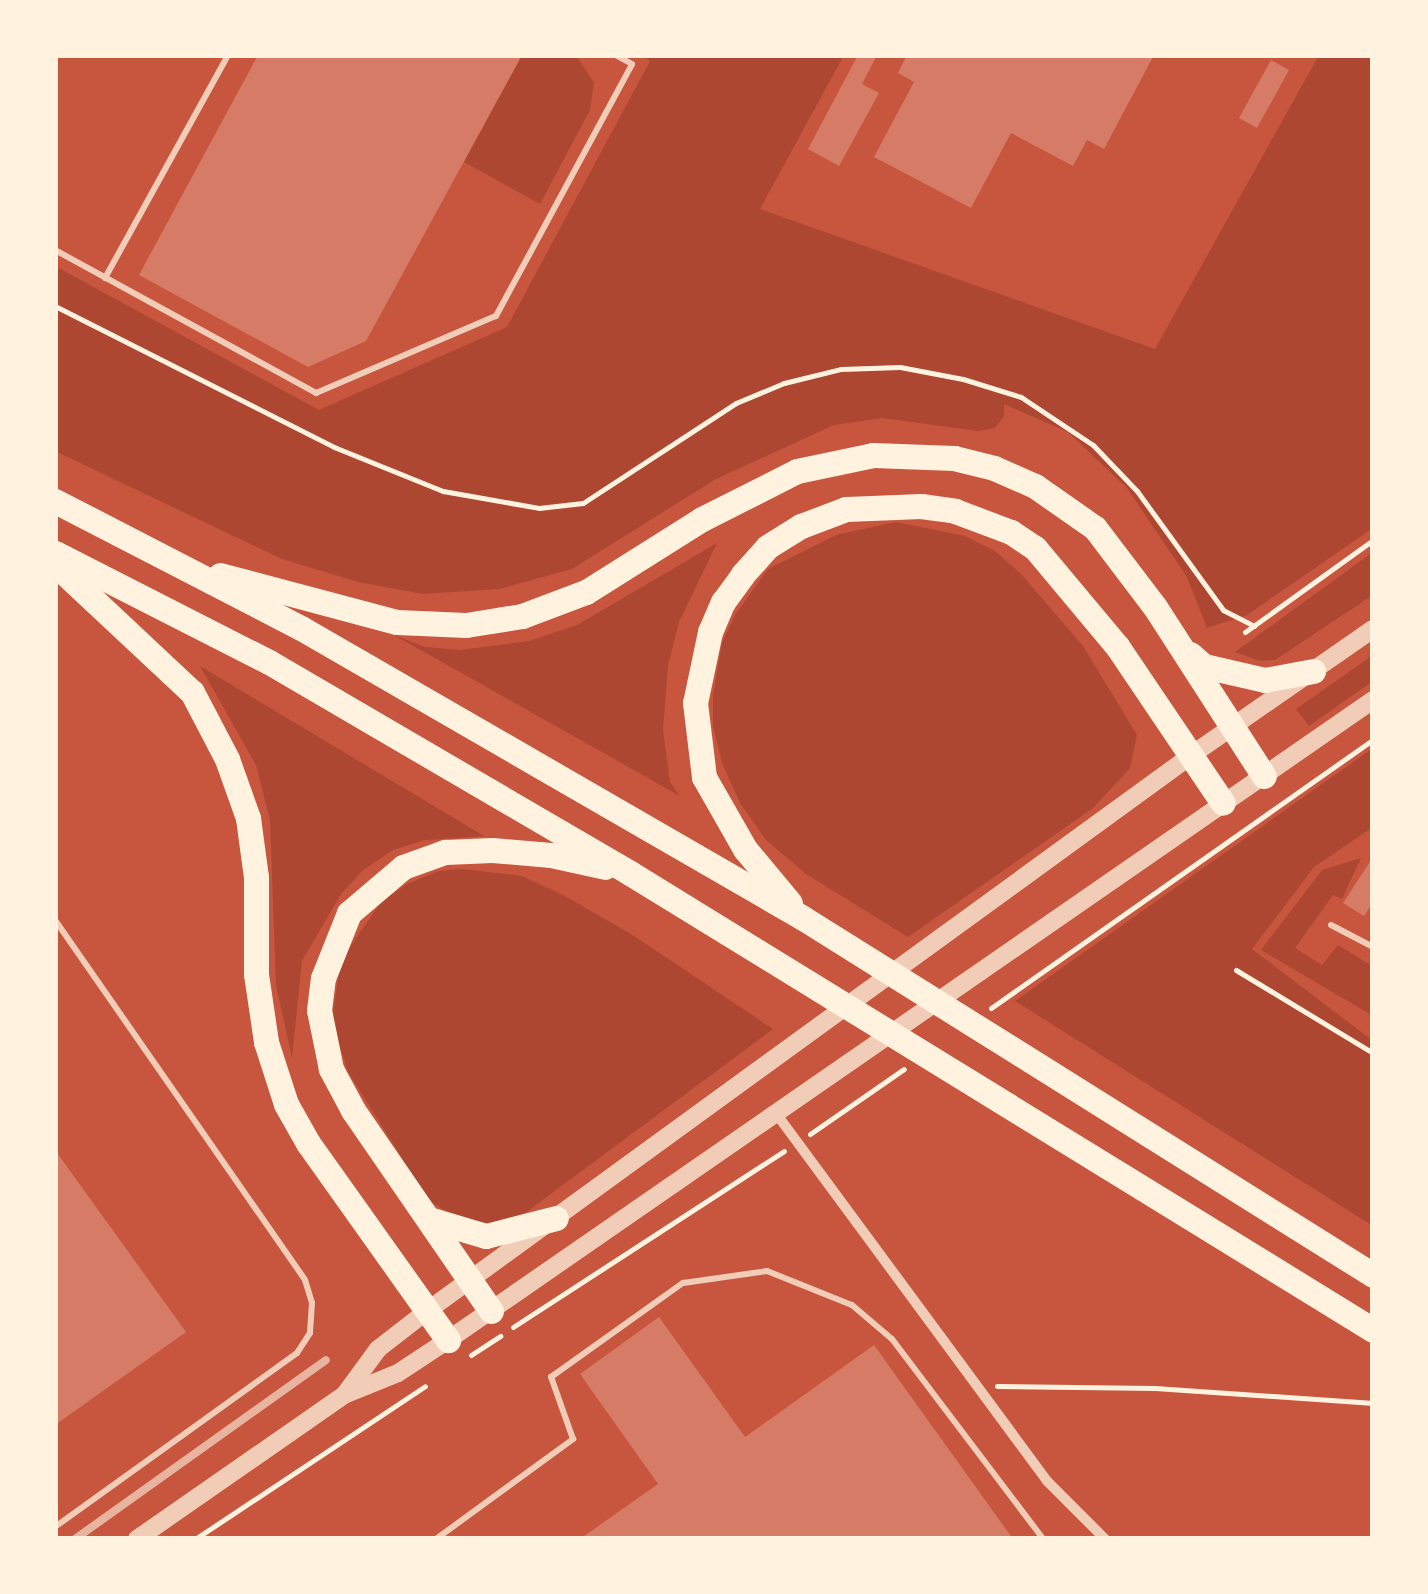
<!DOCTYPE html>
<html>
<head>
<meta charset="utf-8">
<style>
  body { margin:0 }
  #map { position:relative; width:1428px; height:1594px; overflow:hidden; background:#c8553d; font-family:"Titillium Web",sans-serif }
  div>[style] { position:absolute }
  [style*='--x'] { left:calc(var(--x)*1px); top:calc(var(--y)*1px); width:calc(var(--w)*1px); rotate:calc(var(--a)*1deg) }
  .green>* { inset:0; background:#ae4732 }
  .building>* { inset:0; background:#d67c66 }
  .path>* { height:5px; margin:-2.5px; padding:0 2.5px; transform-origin:2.5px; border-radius:2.5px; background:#fff3e0 }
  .service>* { height:6px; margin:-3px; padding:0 3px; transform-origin:3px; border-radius:3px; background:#f1ccb7 }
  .minor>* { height:10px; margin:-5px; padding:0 5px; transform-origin:5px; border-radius:5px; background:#f1ccb7 }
  .tertiary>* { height:18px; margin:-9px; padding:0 9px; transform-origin:9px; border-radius:9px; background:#f1ccb7 }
  .motorway>* { height:25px; margin:-12.5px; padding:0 12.5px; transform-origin:12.5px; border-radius:12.5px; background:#fff3e0 }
  .rail>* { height:8px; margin:-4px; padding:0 4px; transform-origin:4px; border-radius:4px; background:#e9b49f }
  span { translate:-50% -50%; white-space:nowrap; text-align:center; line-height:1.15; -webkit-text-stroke:8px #fff3e0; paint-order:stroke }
  .frame { position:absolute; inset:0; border:58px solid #fff3e0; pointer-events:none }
</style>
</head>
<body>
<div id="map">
  <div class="green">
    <div style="clip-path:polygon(522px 55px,576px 55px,594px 83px,590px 110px,540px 204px,464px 162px)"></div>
    <div style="clip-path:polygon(642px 55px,844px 55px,760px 209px,1155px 349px,1319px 55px,1373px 55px,1373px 528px,1247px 615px,1207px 628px,1187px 577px,1127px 488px,1068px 432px,1004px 404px,1004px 416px,995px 428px,978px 431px,882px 418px,834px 425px,716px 479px,572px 569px,499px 589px,423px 594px,358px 582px,282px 559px,55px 451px,55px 266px,319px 410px,507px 327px,650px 61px)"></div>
    <div style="clip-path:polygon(896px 522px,965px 536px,995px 551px,1021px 574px,1083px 646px,1137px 735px,1130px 768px,1093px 808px,908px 937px,806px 874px,766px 840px,740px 803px,722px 763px,713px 726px,713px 695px,722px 643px,735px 615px,768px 569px,836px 535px)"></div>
    <div style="clip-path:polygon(717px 543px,679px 622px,668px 665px,663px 730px,670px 782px,680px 796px,394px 635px,425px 647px,460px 650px,529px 641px,577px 625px)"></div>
    <div style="clip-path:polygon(1373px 552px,1373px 595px,1275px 660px,1260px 661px,1235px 652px)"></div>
    <div style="clip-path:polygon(1373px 655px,1373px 681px,1309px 726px,1296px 709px)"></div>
    <div style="clip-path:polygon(200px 666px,484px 836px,425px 840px,393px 850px,362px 871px,341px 894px,302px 961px,292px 1058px,276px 985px,270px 820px,256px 765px)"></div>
    <div style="clip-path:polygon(1373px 748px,1373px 827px,1314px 867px,1252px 949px,1373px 1041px,1373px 1226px,1015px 1001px)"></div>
    <div style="clip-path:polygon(1361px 858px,1342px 899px,1333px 895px,1295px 948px,1322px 965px,1338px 945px,1372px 966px,1373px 1016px,1261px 950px,1322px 870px)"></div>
    <div style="clip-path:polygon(462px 869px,522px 876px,563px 895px,631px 934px,773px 1029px,525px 1213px,498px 1223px,471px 1225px,429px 1201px,348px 1072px,332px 1021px,339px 972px,347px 951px,381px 902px,407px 884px,439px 871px)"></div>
  </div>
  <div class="building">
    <div style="clip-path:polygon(258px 55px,522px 55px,366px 341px,308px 367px,139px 275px)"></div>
    <div style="clip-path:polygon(858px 55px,877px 55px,862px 84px,879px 93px,839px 166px,808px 149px)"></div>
    <div style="clip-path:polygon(907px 55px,1154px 55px,1104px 149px,1087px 140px,1073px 166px,1011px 133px,971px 208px,874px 157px,914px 82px,898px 73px)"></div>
    <div style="clip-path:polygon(1271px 60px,1289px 70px,1257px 128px,1239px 118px)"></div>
    <div style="clip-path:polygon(1373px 857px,1373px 902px,1364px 916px,1343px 903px)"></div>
    <div style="clip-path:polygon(55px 1150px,186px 1332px,55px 1425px)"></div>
    <div style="clip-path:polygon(659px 1317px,745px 1437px,874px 1345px,1013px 1539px,580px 1539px,658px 1484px,580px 1374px)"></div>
  </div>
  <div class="path">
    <div style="--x:55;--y:306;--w:313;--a:26.8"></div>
    <div style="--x:334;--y:447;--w:118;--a:22"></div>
    <div style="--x:443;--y:491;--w:97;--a:10"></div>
    <div style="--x:539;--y:508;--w:44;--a:-6.5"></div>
    <div style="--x:583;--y:503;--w:183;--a:-33.2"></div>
    <div style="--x:736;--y:403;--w:52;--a:-22.6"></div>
    <div style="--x:784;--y:383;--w:59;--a:-13.8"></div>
    <div style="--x:841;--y:369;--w:59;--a:-1.9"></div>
    <div style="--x:900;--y:367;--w:64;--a:10.8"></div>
    <div style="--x:963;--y:379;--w:61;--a:17.2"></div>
    <div style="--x:1021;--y:397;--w:87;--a:33.7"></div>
    <div style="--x:1093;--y:445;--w:64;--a:46.3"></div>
    <div style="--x:1137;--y:491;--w:147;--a:54.1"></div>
    <div style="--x:1223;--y:610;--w:35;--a:27"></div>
    <div style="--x:1245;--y:632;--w:158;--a:-35.7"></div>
    <div style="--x:1236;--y:970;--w:160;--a:31.2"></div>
    <div style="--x:991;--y:1008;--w:467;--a:-35.1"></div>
    <div style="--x:810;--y:1134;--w:114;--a:-34.7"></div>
    <div style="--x:513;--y:1327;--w:323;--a:-33"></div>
    <div style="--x:471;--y:1355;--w:35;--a:-33"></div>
    <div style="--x:997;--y:1386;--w:158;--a:0.7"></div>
    <div style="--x:1155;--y:1388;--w:219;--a:3.9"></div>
    <div style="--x:195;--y:1539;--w:276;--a:-33.6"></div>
  </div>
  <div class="service">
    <div style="--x:55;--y:250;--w:298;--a:28.7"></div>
    <div style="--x:316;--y:393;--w:196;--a:-23.2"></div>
    <div style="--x:496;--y:316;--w:286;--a:-61.6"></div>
    <div style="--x:632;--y:64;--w:18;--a:-151"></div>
    <div style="--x:105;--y:278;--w:255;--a:-61.1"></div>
    <div style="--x:55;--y:920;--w:438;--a:55.2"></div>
    <div style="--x:305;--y:1280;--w:24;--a:73"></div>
    <div style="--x:312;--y:1303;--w:30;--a:94"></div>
    <div style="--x:310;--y:1333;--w:24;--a:123"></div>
    <div style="--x:297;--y:1353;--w:298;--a:144.3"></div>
    <div style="--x:1331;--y:925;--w:47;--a:27.6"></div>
    <div style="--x:436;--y:1539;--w:170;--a:-36.1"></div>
    <div style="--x:573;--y:1439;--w:66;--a:-109.5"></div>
    <div style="--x:551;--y:1377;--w:162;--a:-35.5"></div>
    <div style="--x:683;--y:1283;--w:85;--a:-8.1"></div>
    <div style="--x:767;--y:1271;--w:92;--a:21.8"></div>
    <div style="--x:852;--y:1305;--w:52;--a:40.4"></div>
    <div style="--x:892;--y:1339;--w:251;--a:52.9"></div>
  </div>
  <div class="minor">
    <div style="--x:778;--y:1116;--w:453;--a:53.6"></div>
    <div style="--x:1047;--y:1481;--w:82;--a:45"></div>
  </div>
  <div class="tertiary">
    <div style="--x:345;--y:1394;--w:56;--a:-53.7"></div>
    <div style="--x:378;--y:1349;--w:62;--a:-37.8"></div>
    <div style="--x:427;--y:1311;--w:947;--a:-36.02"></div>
    <div style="--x:1193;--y:754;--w:219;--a:-34.8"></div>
    <div style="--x:137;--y:1539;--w:252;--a:-34.8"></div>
    <div style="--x:344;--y:1395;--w:58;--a:-22.2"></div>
    <div style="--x:398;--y:1373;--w:60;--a:-33.4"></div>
    <div style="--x:448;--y:1340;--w:1125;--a:-34.68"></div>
  </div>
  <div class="motorway">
    <div style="--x:55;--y:501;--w:277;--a:27.3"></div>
    <div style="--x:301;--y:628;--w:580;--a:30.01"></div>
    <div style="--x:803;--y:918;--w:673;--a:32.06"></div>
    <div style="--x:55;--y:553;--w:240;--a:27"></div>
    <div style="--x:269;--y:662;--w:418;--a:30.3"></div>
    <div style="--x:630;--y:873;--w:872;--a:31.59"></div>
    <div style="--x:55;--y:564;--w:187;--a:43.1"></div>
    <div style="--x:192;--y:692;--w:76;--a:62.4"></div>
    <div style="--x:227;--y:759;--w:63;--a:70.4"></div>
    <div style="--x:248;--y:818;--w:60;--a:82.3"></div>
    <div style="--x:256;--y:877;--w:97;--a:90"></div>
    <div style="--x:256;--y:974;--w:69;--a:81.6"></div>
    <div style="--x:266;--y:1042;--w:65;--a:72.1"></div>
    <div style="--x:286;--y:1104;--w:45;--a:60.6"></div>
    <div style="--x:308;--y:1143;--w:242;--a:54.6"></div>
    <div style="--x:220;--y:575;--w:183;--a:14.9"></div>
    <div style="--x:397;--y:622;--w:69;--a:2.5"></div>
    <div style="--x:466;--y:625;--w:57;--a:-9.1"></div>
    <div style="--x:522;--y:616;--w:68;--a:-20.6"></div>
    <div style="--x:586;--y:592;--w:137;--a:-32.2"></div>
    <div style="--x:702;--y:519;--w:106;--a:-26.8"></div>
    <div style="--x:797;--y:471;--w:78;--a:-11.9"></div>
    <div style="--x:873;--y:455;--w:81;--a:2.1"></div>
    <div style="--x:954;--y:458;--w:41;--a:14"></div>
    <div style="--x:994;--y:468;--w:45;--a:23.7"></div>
    <div style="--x:1035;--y:486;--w:73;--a:35"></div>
    <div style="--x:1095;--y:528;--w:99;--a:52.8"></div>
    <div style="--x:1155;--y:607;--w:201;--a:57.2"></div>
    <div style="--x:1190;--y:654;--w:18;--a:41"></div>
    <div style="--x:1204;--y:666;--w:63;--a:12.9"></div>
    <div style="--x:1265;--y:680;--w:49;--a:-10.6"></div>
    <div style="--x:790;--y:903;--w:70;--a:-129.8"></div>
    <div style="--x:745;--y:849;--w:83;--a:-119.7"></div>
    <div style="--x:704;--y:777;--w:75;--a:-96.9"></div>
    <div style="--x:695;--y:703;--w:73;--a:-78.1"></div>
    <div style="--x:710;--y:632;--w:33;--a:-67"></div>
    <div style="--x:723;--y:602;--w:34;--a:-54"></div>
    <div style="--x:743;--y:574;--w:36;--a:-48"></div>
    <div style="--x:767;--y:547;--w:40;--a:-32"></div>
    <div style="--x:801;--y:526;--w:48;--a:-20.7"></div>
    <div style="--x:846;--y:509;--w:75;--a:-2.3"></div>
    <div style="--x:921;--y:506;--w:34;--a:8"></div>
    <div style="--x:955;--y:511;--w:60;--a:20.6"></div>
    <div style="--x:1011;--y:532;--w:29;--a:34"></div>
    <div style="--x:1035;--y:548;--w:128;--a:50.1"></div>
    <div style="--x:1117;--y:646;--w:189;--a:56"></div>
    <div style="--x:432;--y:1220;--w:56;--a:16.5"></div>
    <div style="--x:486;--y:1236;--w:72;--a:-14.4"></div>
    <div style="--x:491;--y:1311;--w:244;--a:-124.5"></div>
    <div style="--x:353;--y:1110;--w:47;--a:-118.2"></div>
    <div style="--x:331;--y:1069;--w:60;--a:-101.5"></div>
    <div style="--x:319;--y:1010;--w:32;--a:-83"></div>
    <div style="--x:323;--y:978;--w:70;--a:-68.2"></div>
    <div style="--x:349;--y:913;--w:71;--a:-40.4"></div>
    <div style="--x:403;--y:867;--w:45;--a:-19.7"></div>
    <div style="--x:445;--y:852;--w:47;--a:-2.4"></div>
    <div style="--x:492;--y:850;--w:59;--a:4.8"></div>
    <div style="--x:551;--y:855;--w:55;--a:12.5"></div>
  </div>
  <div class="rail">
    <div style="--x:75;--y:1539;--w:308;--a:-35.5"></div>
  </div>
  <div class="frame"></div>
</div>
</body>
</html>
